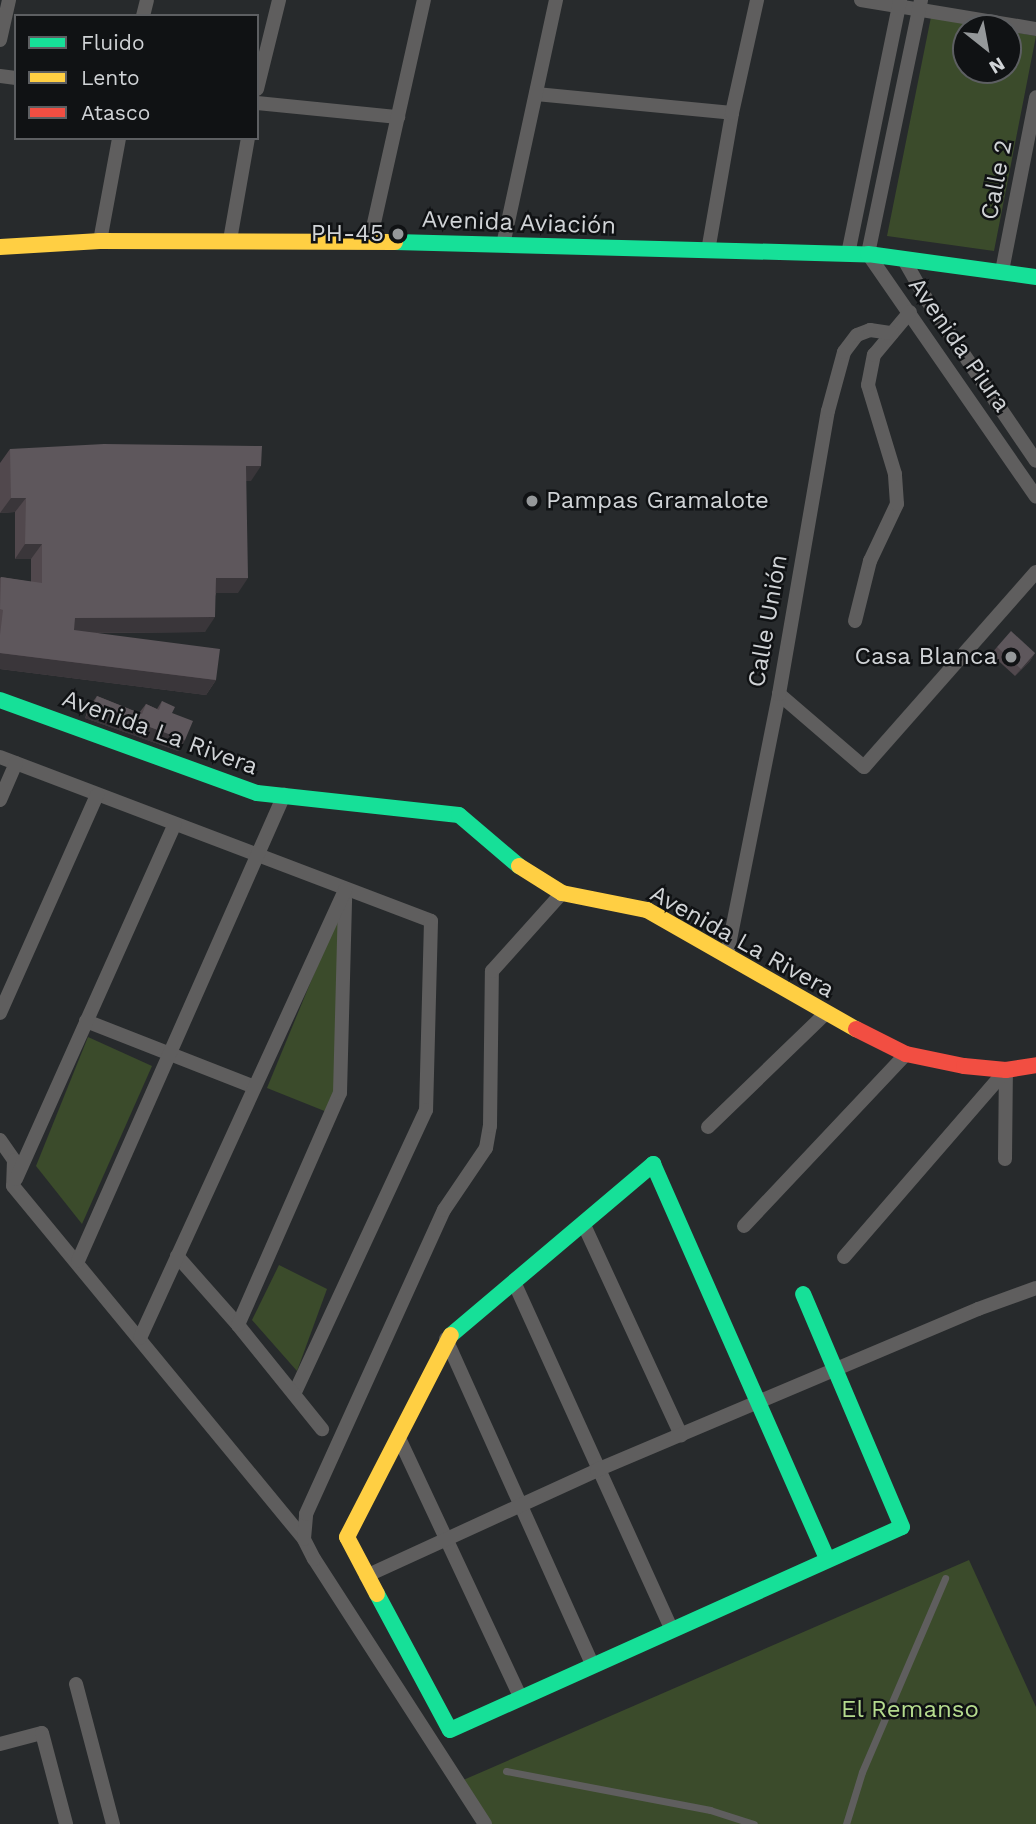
<!DOCTYPE html>
<html>
<head>
<meta charset="utf-8">
<style>
  body { margin:0 }
  #map { position:relative; width:1036px; height:1824px; overflow:hidden; background:#272a2c; font-family:"Work Sans",sans-serif }
  div>[style] { position:absolute }
  [style*='--x'] { left:calc(var(--x)*1px); top:calc(var(--y)*1px); width:calc(var(--w)*1px); rotate:calc(var(--a)*1deg) }
  .green>* { inset:0; background:#3b4b2b }
  .lane>* { height:7px; margin:-3.5px; padding:0 3.5px; transform-origin:3.5px; border-radius:3.5px; background:#5f5e5e }
  .street>* { height:14px; margin:-7px; padding:0 7px; transform-origin:7px; border-radius:7px; background:#5f5e5e }
  .fast>* { height:16px; margin:-8px; padding:0 8px; transform-origin:8px; border-radius:8px; background:#16e098 }
  .slow>* { height:16px; margin:-8px; padding:0 8px; transform-origin:8px; border-radius:8px; background:#ffcf43 }
  .jam>* { height:16px; margin:-8px; padding:0 8px; transform-origin:8px; border-radius:8px; background:#f24e42 }
  .wall>* { inset:0; background:#51484d }
  .shaded-wall>* { inset:0; background:#3a363a }
  .building>* { inset:0; background:#5e575c }
  .dots>* { width:19px; height:19px; translate:-50% -50%; box-sizing:border-box; border:4px solid #101214; border-radius:50% }
  span { translate:-50% -50%; white-space:nowrap; text-align:center; line-height:1.15; -webkit-text-stroke:5px #101214; paint-order:stroke }
  .street-label { font-size:24px; color:#d0d3d6 }
  .poi-label { font-size:24px; color:#d0d3d6 }
  .right { translate:-100% -50%; text-align:right }
  .left { translate:0 -50%; text-align:left }
  .park-label { font-size:24px; color:#b5db8e }
  .legend { position:absolute; left:14px; top:14px; width:245px; height:126px; box-sizing:border-box; background:#101214; border:2px solid #5d5f62; margin:0; padding:9px 12px; list-style:none; font-size:21px; color:#d0d3d6 }
  .legend li { display:flex; align-items:center; gap:14px; height:35px }
  .legend b { width:35px; border:2px solid #5d5f62 }
  .north { position:absolute; left:952px; top:14px; width:70px; height:70px; box-sizing:border-box; background:#101214; border:2px solid #5d5f62; border-radius:50%; rotate:149deg; font-size:19px; font-weight:700; line-height:28px; text-align:center; color:#d0d3d6 }
  .north::after { content:''; display:block; margin:auto; width:24px; height:32px; background:#95989a; clip-path:polygon(50% 0,100% 100%,50% 72%,0 100%) }
</style>
</head>
<body>
<div id="map">
  <div class="green">
    <div style="clip-path:polygon(931px 17px,992px 28px,966px 28px,966px 70px,1008px 70px,1008px 31px,1036px 36px,994px 251px,887px 236px)"></div>
    <div style="clip-path:polygon(340px 911px,336px 1094px,327px 1112px,267px 1088px)"></div>
    <div style="clip-path:polygon(88px 1037px,152px 1066px,82px 1224px,36px 1166px)"></div>
    <div style="clip-path:polygon(279px 1265px,327px 1289px,297px 1371px,252px 1320px)"></div>
    <div style="clip-path:polygon(969px 1560px,1036px 1707px,1036px 1824px,491px 1824px,461px 1781px)"></div>
  </div>
  <div class="lane">
    <div style="--x:506;--y:1771;--w:208;--a:10.8"></div>
    <div style="--x:710;--y:1810;--w:46;--a:17.7"></div>
    <div style="--x:846;--y:1824;--w:54;--a:-72.9"></div>
    <div style="--x:862;--y:1772;--w:211;--a:-66.8"></div>
  </div>
  <div class="street">
    <div style="--x:861;--y:0;--w:177;--a:9.4"></div>
    <div style="--x:921;--y:0;--w:259;--a:101.8"></div>
    <div style="--x:868;--y:254;--w:295;--a:55.3"></div>
    <div style="--x:143;--y:16;--w:16;--a:-76"></div>
    <div style="--x:0;--y:40;--w:41;--a:-77.3"></div>
    <div style="--x:0;--y:76;--w:16;--a:7"></div>
    <div style="--x:257;--y:89;--w:92;--a:-76.1"></div>
    <div style="--x:536;--y:94;--w:197;--a:5.5"></div>
    <div style="--x:257;--y:103;--w:142;--a:5.7"></div>
    <div style="--x:230;--y:240;--w:104;--a:-80"></div>
    <div style="--x:100;--y:241;--w:105;--a:-79.5"></div>
    <div style="--x:370;--y:241;--w:247;--a:-77.4"></div>
    <div style="--x:503;--y:245;--w:251;--a:-77.8"></div>
    <div style="--x:708;--y:251;--w:140;--a:-80.1"></div>
    <div style="--x:732;--y:113;--w:116;--a:-77.5"></div>
    <div style="--x:848;--y:254;--w:259;--a:-78.4"></div>
    <div style="--x:903;--y:258;--w:48;--a:60.3"></div>
    <div style="--x:927;--y:300;--w:194;--a:55.9"></div>
    <div style="--x:1002;--y:271;--w:177;--a:-78.9"></div>
    <div style="--x:855;--y:621;--w:62;--a:-76"></div>
    <div style="--x:870;--y:561;--w:63;--a:-64.7"></div>
    <div style="--x:897;--y:504;--w:30;--a:-94"></div>
    <div style="--x:895;--y:474;--w:93;--a:-106.9"></div>
    <div style="--x:868;--y:385;--w:31;--a:-79"></div>
    <div style="--x:874;--y:355;--w:56;--a:-50.1"></div>
    <div style="--x:779;--y:694;--w:112;--a:40.7"></div>
    <div style="--x:864;--y:767;--w:260;--a:-48.6"></div>
    <div style="--x:0;--y:757;--w:461;--a:20.8"></div>
    <div style="--x:431;--y:921;--w:189;--a:91.5"></div>
    <div style="--x:426;--y:1110;--w:313;--a:114.9"></div>
    <div style="--x:0;--y:800;--w:40;--a:-66.6"></div>
    <div style="--x:727;--y:955;--w:266;--a:-78.7"></div>
    <div style="--x:779;--y:694;--w:287;--a:-80.2"></div>
    <div style="--x:828;--y:411;--w:61;--a:-74.8"></div>
    <div style="--x:844;--y:352;--w:21;--a:-53"></div>
    <div style="--x:857;--y:335;--w:14;--a:-21"></div>
    <div style="--x:870;--y:330;--w:22;--a:8"></div>
    <div style="--x:0;--y:1013;--w:239;--a:-66"></div>
    <div style="--x:86;--y:1021;--w:180;--a:21.4"></div>
    <div style="--x:708;--y:1127;--w:163;--a:-44"></div>
    <div style="--x:0;--y:1140;--w:24;--a:55"></div>
    <div style="--x:14;--y:1160;--w:26;--a:92"></div>
    <div style="--x:13;--y:1186;--w:457;--a:50.5"></div>
    <div style="--x:1005;--y:1159;--w:89;--a:-89.4"></div>
    <div style="--x:16;--y:1179;--w:388;--a:-65.9"></div>
    <div style="--x:583;--y:1223;--w:234;--a:65.2"></div>
    <div style="--x:744;--y:1226;--w:236;--a:-46.7"></div>
    <div style="--x:177;--y:1256;--w:92;--a:48.5"></div>
    <div style="--x:238;--y:1325;--w:134;--a:51.1"></div>
    <div style="--x:844;--y:1257;--w:247;--a:-49.1"></div>
    <div style="--x:78;--y:1261;--w:510;--a:-66.15"></div>
    <div style="--x:514;--y:1282;--w:382;--a:65.6"></div>
    <div style="--x:238;--y:1325;--w:253;--a:-66.3"></div>
    <div style="--x:340;--y:1093;--w:194;--a:-88.5"></div>
    <div style="--x:140;--y:1338;--w:493;--a:-65.4"></div>
    <div style="--x:446;--y:1339;--w:356;--a:65.8"></div>
    <div style="--x:398;--y:1436;--w:288;--a:64.9"></div>
    <div style="--x:366;--y:1576;--w:254;--a:-24.6"></div>
    <div style="--x:597;--y:1470;--w:414;--a:-22.9"></div>
    <div style="--x:978;--y:1309;--w:62;--a:-19.9"></div>
    <div style="--x:76;--y:1684;--w:145;--a:75.2"></div>
    <div style="--x:0;--y:1744;--w:43;--a:-14.7"></div>
    <div style="--x:42;--y:1733;--w:94;--a:75.2"></div>
    <div style="--x:485;--y:1824;--w:315;--a:-122.8"></div>
    <div style="--x:314;--y:1559;--w:22;--a:-117"></div>
    <div style="--x:304;--y:1539;--w:25;--a:-85"></div>
    <div style="--x:306;--y:1514;--w:334;--a:-65.6"></div>
    <div style="--x:444;--y:1210;--w:75;--a:-55.9"></div>
    <div style="--x:486;--y:1148;--w:22;--a:-80"></div>
    <div style="--x:490;--y:1126;--w:155;--a:-89.3"></div>
    <div style="--x:492;--y:971;--w:105;--a:-48.1"></div>
  </div>
  <div class="fast">
    <div style="--x:395;--y:242;--w:473;--a:1.5"></div>
    <div style="--x:868;--y:254;--w:170;--a:7.8"></div>
    <div style="--x:0;--y:700;--w:273;--a:19.9"></div>
    <div style="--x:257;--y:793;--w:203;--a:6.2"></div>
    <div style="--x:459;--y:815;--w:79;--a:40.4"></div>
    <div style="--x:451;--y:1335;--w:265;--a:-40.2"></div>
    <div style="--x:653;--y:1164;--w:432;--a:66.2"></div>
    <div style="--x:377;--y:1594;--w:154;--a:61.8"></div>
    <div style="--x:450;--y:1730;--w:495;--a:-24.2"></div>
    <div style="--x:902;--y:1527;--w:253;--a:-113"></div>
  </div>
  <div class="slow">
    <div style="--x:0;--y:247;--w:100;--a:-3.4"></div>
    <div style="--x:100;--y:241;--w:295;--a:0.2"></div>
    <div style="--x:519;--y:866;--w:51;--a:32.1"></div>
    <div style="--x:562;--y:893;--w:87;--a:11.3"></div>
    <div style="--x:647;--y:910;--w:241;--a:29.7"></div>
    <div style="--x:377;--y:1594;--w:64;--a:-117.8"></div>
    <div style="--x:347;--y:1537;--w:227;--a:-62.8"></div>
  </div>
  <div class="jam">
    <div style="--x:856;--y:1029;--w:56;--a:26.6"></div>
    <div style="--x:906;--y:1054;--w:59;--a:11.7"></div>
    <div style="--x:964;--y:1066;--w:42;--a:5.4"></div>
    <div style="--x:1006;--y:1070;--w:30;--a:-9"></div>
  </div>
  <div class="wall">
    <div style="clip-path:polygon(10px 449px,251px 481px,246px 481px,238px 593px,216px 593px,205px 632px,97px 633px,216px 680px,206px 695px,0 669px,0 578px,1px 577px,31px 582px,31px 559px,15px 559px,15px 512px,0 513px,0 463px)"></div>
    <div style="clip-path:polygon(997px 647px,1035px 653px,1030px 661px,1015px 676px,991px 654px)"></div>
    <div style="clip-path:polygon(97px 696px,139px 713px,146px 704px,157px 709px,162px 701px,172px 713px,185px 740px,178px 751px,85px 718px,89px 707px)"></div>
  </div>
  <div class="shaded-wall">
    <div style="clip-path:polygon(246px 466px,261px 466px,251px 481px,235px 481px)"></div>
    <div style="clip-path:polygon(11px 498px,26px 498px,15px 512px,0 513px)"></div>
    <div style="clip-path:polygon(25px 544px,42px 544px,31px 559px,15px 559px)"></div>
    <div style="clip-path:polygon(216px 578px,248px 578px,238px 593px,206px 593px)"></div>
    <div style="clip-path:polygon(215px 617px,205px 632px,64px 633px,75px 618px)"></div>
    <div style="clip-path:polygon(0 653px,216px 680px,206px 695px,0 669px)"></div>
    <div style="clip-path:polygon(1035px 653px,1030px 661px,1015px 676px,1021px 669px)"></div>
    <div style="clip-path:polygon(93px 706px,185px 740px,178px 751px,85px 718px)"></div>
  </div>
  <div class="building">
    <div style="clip-path:polygon(104px 444px,262px 446px,261px 466px,246px 466px,248px 578px,216px 578px,215px 617px,75px 618px,74px 630px,220px 649px,216px 680px,0 653px,0 635px,3px 610px,0 609px,1px 577px,42px 583px,42px 544px,25px 544px,26px 498px,11px 498px,10px 449px)"></div>
    <div style="clip-path:polygon(1011px 631px,1035px 653px,1021px 669px,997px 647px)"></div>
    <div style="clip-path:polygon(97px 696px,142px 714px,146px 704px,159px 710px,162px 701px,175px 707px,172px 713px,193px 721px,185px 740px,93px 706px)"></div>
  </div>
  <div class="dots">
    <div style="left:398px;top:234px;background:#95989a"></div>
    <div style="left:532px;top:501px;background:#95989a"></div>
    <div style="left:1011px;top:657px;background:#95989a"></div>
  </div>
  <div class="street-label">
    <span style="left:997px;top:180px;rotate:-79deg">Calle 2</span>
    <span style="left:519px;top:223px;rotate:2deg">Avenida Aviación</span>
    <span style="left:959px;top:345px;rotate:55deg">Avenida Piura</span>
    <span style="left:768px;top:621px;rotate:-80deg">Calle Unión</span>
    <span style="left:160px;top:733px;rotate:20deg">Avenida La Rivera</span>
    <span style="left:742px;top:942px;rotate:29deg">Avenida La Rivera</span>
  </div>
  <div class="poi-label">
    <span class="right" style="left:384px;top:234px">PH-45</span>
    <span class="left" style="left:546px;top:501px">Pampas Gramalote</span>
    <span class="right" style="left:997px;top:657px">Casa Blanca</span>
  </div>
  <div class="park-label">
    <span style="left:910px;top:1710px">El Remanso</span>
  </div>
  <ul class="legend">
  <li><b style="height:9px;background:#16e098"></b>Fluido</li>
  <li><b style="height:9px;background:#ffcf43"></b>Lento</li>
  <li><b style="height:9px;background:#f24e42"></b>Atasco</li>
  </ul>
  <div class="north">N</div>
</div>
</body>
</html>
